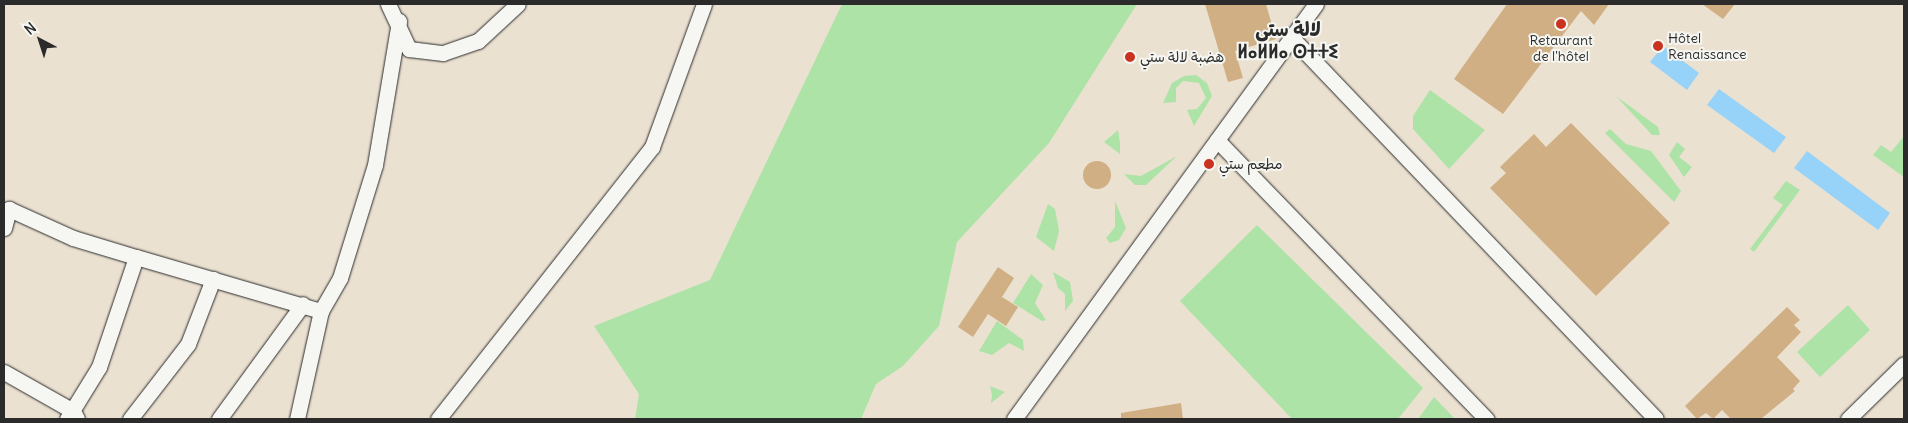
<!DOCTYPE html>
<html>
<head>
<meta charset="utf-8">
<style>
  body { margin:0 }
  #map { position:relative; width:1908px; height:423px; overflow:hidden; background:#ebe1d1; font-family:Delius,"Playpen Sans Arabic","Noto Sans Tifinagh",sans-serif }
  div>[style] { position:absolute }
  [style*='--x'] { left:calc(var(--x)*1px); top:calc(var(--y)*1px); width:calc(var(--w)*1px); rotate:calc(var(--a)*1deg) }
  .green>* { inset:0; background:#ade3a6 }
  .water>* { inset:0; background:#97d3f8 }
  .building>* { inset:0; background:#d1af84 }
  .round { border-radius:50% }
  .roads { filter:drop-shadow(0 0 1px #2b2b2b) drop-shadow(0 0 1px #2b2b2b) }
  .minor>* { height:15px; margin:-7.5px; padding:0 7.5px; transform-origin:7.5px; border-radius:7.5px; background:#f6f6f2 }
  .dots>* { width:14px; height:14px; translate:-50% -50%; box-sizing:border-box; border:2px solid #f6f6f2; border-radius:50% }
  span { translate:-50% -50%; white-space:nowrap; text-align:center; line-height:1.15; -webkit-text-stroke:4px #f6f6f2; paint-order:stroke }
  .poi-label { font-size:14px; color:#2b2b2b }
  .left { translate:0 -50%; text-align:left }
  .district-label { font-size:19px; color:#2b2b2b; font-weight:700 }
  .frame { position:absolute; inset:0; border:5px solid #2b2b2b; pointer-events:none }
  .north { position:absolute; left:15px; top:15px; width:50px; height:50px; -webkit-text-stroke:4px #f6f6f2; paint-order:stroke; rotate:320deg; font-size:14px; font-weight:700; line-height:20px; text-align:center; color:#2b2b2b }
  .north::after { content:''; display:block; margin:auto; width:18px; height:22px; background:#2b2b2b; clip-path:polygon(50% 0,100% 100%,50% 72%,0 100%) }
</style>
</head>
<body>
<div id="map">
  <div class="green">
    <div style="clip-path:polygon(842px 4px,1137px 4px,1049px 143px,957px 242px,939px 326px,903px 366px,876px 384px,861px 419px,635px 419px,639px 394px,594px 326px,710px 280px)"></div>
    <div style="clip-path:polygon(1196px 75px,1207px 83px,1212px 96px,1194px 126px,1187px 110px,1197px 109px,1206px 98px,1199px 83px,1183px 81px,1176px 88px,1176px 102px,1163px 103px,1172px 83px,1184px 76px)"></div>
    <div style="clip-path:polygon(1430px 90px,1485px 130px,1449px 169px,1413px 129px,1413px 116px)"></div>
    <div style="clip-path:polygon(1616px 96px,1658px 127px,1660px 135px,1652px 135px)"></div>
    <div style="clip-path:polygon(1610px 129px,1626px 144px,1651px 151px,1681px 191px,1674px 202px,1605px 133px)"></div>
    <div style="clip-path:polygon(1118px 130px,1120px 143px,1120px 154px,1104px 142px)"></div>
    <div style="clip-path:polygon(1904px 136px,1904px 177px,1873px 155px,1881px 145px,1891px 152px)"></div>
    <div style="clip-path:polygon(1677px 142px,1685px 149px,1679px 157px,1692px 167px,1684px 177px,1669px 155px)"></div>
    <div style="clip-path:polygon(1177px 156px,1146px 185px,1135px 185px,1124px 174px,1141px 176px)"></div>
    <div style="clip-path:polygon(1786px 181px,1800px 190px,1754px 252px,1750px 249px,1783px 205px,1773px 198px)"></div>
    <div style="clip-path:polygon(1115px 201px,1126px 228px,1119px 240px,1110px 243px,1106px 238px,1115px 227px)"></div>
    <div style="clip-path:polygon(1048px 204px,1055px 209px,1059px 231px,1054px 251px,1036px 237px)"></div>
    <div style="clip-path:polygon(1257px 225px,1423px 388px,1398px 419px,1292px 419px,1180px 301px)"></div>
    <div style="clip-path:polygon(1053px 272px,1070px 282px,1073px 301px,1065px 311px,1065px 294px,1058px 288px)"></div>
    <div style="clip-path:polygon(1031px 274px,1043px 285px,1035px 303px,1046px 320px,1042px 321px,1013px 303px)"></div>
    <div style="clip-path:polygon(1848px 305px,1870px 330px,1820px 377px,1797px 352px)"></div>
    <div style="clip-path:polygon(997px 321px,1023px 340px,1024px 351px,1009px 343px,992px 355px,979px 351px)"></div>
    <div style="clip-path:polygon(990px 386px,1005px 392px,991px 403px,992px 395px)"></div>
    <div style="clip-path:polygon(1434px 397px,1455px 419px,1418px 419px)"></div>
  </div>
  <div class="water">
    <div style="clip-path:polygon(1663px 46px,1699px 73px,1687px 90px,1650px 62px)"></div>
    <div style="clip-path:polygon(1719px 89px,1786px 137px,1774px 153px,1707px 105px)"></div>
    <div style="clip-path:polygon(1807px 151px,1890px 213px,1878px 230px,1794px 168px)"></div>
  </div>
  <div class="building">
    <div style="clip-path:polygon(1205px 4px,1266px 4px,1276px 39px,1235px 51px,1243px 78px,1228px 82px)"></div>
    <div style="clip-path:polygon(1507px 4px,1609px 4px,1594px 25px,1581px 11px,1503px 114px,1454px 79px)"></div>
    <div style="clip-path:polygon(1702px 4px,1735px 4px,1723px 19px)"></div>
    <div style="clip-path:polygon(1571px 123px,1670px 223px,1596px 296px,1490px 188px,1506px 173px,1500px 167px,1534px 134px,1546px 147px)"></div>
    <div class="round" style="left:1083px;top:161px;width:28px;height:28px"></div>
    <div style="clip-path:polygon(998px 267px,1014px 278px,1002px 297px,1018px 307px,1006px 326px,988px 314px,973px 337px,958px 327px)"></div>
    <div style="clip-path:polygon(1787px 307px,1800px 320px,1794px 325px,1801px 332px,1777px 357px,1800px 381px,1793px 389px,1795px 391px,1761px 419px,1731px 419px,1722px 410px,1713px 419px,1706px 413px,1697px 419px,1685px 406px)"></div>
    <div style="clip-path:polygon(1181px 403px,1183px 419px,1121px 419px,1121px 413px)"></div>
  </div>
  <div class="roads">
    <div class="minor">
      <div style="--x:388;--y:4;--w:50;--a:65"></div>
      <div style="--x:409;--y:49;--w:34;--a:7"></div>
      <div style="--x:443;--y:53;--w:37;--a:-19"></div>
      <div style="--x:478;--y:41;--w:54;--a:-42.8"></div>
      <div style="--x:1291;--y:37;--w:528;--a:46.3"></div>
      <div style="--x:1217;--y:140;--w:388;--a:46"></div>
      <div style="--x:4;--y:228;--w:20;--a:-75"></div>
      <div style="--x:9;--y:209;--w:70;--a:24.4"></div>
      <div style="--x:73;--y:238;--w:66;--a:16.8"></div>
      <div style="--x:4;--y:372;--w:79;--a:29.5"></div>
      <div style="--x:73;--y:411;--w:9;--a:63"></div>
      <div style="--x:67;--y:419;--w:61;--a:-58.4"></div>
      <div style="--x:99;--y:367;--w:116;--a:-71.4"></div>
      <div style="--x:136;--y:257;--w:193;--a:16.3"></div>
      <div style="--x:130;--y:419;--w:95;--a:-52.3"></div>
      <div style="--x:188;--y:344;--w:70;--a:-69"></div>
      <div style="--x:219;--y:419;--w:142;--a:-53.9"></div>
      <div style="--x:297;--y:419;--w:111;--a:-77.5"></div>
      <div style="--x:321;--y:311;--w:38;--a:-60"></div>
      <div style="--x:340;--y:278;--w:118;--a:-72.8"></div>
      <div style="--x:375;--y:165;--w:146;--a:-80.5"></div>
      <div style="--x:438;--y:419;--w:346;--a:-51.8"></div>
      <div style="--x:652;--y:147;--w:152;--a:-70"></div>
      <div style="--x:1014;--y:419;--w:513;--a:-53.96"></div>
      <div style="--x:1848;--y:419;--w:78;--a:-44.5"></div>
    </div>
  </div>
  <div class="dots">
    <div style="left:1561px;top:24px;background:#c8321e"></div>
    <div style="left:1658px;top:46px;background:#c8321e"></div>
    <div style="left:1130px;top:57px;background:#c8321e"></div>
    <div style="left:1209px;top:164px;background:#c8321e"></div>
  </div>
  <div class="poi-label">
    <span class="left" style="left:1668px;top:46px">Hôtel<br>Renaissance</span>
    <span style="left:1561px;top:48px">Retaurant<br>de l'hôtel</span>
    <span class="left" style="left:1140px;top:57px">هضبة لالة ستي</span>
    <span class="left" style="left:1219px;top:164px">مطعم ستي</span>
  </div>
  <div class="district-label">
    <span style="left:1288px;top:41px">لالة ستي<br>ⵍⴰⵍⵍⴰ ⵙⵜⵜⵉ</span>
  </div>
  <div class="frame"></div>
  <div class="north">N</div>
</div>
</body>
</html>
